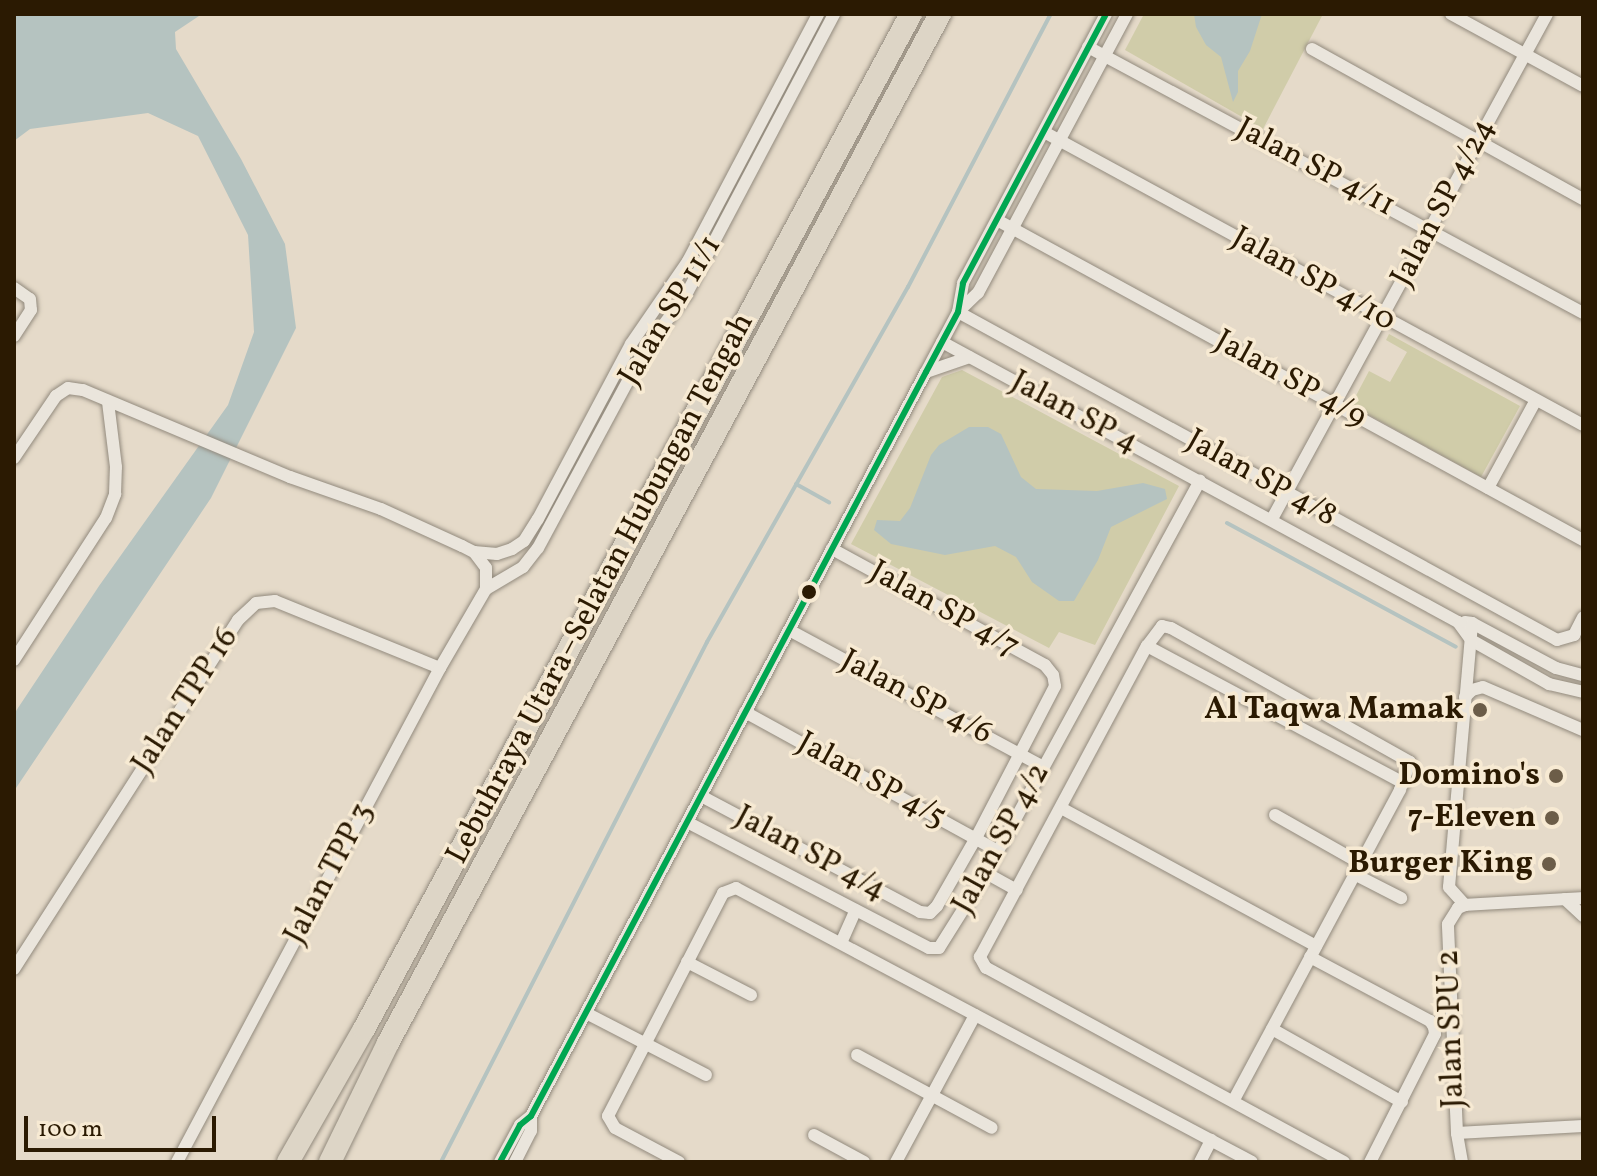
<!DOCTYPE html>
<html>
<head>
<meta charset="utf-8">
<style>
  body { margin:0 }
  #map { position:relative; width:1597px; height:1176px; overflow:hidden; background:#e5dac9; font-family:Vollkorn,serif }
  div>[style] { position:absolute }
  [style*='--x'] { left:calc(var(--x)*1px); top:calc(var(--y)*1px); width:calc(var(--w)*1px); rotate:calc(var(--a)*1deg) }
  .green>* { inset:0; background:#d0cca9 }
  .water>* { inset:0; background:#b5c3c0 }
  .stream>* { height:4px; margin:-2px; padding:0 2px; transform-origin:2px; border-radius:2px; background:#b5c3c0 }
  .roads { filter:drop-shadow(0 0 2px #928a7d) drop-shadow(0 0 2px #928a7d) }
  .minor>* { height:12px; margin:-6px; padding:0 6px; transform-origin:6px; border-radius:6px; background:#eae5dc }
  .motorway>* { height:22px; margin:-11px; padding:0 11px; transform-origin:11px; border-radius:11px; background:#ddd5c6 }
  .bus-1>* { height:6px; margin:-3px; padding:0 3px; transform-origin:3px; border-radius:3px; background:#00a651 }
  .dots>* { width:22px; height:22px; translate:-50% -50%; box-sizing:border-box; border:4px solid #f7ead3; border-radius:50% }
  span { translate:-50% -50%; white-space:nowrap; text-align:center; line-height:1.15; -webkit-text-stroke:7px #f7ead3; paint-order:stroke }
  .street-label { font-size:32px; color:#2b1a02 }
  .poi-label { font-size:32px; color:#2b1a02; font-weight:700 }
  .right { translate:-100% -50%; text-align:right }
  .frame { position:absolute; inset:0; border:16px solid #2b1a02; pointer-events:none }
  .scale { position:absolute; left:24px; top:1116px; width:192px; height:36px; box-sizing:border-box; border:4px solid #2b1a02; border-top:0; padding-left:10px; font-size:24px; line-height:28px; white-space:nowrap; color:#2b1a02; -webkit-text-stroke:6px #f7ead3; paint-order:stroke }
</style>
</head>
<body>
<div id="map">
  <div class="green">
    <div style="clip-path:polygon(1144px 14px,1323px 14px,1263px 129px,1125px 50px)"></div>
    <div style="clip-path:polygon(1389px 334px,1520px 406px,1481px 477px,1351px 405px,1369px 371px,1390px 382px,1407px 352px,1386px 340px)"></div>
    <div style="clip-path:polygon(962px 370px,1179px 486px,1095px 645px,1059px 632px,1049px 648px,851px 544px,942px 377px)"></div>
  </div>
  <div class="water">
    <div style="clip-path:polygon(14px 14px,202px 14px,175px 32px,176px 49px,241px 159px,285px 244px,296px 328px,211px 498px,14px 791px,14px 714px,99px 586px,228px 405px,254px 332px,248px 235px,198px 136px,148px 113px,30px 129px,14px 141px)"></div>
    <div style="clip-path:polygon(1194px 14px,1262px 14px,1250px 51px,1238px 71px,1238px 92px,1233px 102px,1221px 57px,1206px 45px,1196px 27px)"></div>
    <div style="clip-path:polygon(969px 427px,988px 427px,1001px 434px,1021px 477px,1036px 489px,1097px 491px,1143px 483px,1165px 489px,1167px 499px,1111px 527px,1098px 560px,1074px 601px,1059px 601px,1032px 582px,1016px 557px,995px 546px,945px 555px,891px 544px,874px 530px,877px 520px,900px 521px,910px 508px,931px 455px,939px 445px)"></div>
  </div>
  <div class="stream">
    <div style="--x:796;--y:484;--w:38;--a:29"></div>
    <div style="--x:1227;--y:523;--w:260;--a:28.4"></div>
    <div style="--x:441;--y:1162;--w:584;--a:-62.91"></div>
    <div style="--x:707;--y:642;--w:408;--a:-60.5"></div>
    <div style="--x:908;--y:287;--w:308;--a:-62.4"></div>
  </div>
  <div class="roads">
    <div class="minor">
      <div style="--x:1451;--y:14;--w:150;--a:28.6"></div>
      <div style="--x:1088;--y:47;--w:562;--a:28.25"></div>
      <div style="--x:1312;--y:49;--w:310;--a:29"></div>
      <div style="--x:1044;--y:132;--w:613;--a:28.53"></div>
      <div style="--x:997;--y:220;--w:668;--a:28.64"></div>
      <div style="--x:14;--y:288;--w:19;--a:35"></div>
      <div style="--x:30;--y:299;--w:11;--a:85"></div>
      <div style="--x:31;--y:310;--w:31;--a:123"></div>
      <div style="--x:958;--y:312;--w:683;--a:28.7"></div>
      <div style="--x:1557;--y:640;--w:18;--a:-16"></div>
      <div style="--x:1574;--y:635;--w:20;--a:-63"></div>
      <div style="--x:958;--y:312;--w:28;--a:-44"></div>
      <div style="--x:978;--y:293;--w:316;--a:-61.9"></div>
      <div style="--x:942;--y:342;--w:587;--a:28.49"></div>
      <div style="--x:1458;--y:622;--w:22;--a:54"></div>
      <div style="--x:1471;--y:640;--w:90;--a:29.4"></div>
      <div style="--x:1549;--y:684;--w:35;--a:13"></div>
      <div style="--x:926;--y:372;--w:46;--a:-18.8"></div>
      <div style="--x:14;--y:458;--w:75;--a:-55.9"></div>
      <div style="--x:56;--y:396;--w:14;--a:-34"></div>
      <div style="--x:68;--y:388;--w:15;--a:8"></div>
      <div style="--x:83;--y:390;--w:225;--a:22.8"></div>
      <div style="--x:290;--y:477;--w:96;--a:19.4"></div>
      <div style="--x:381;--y:509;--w:89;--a:24.6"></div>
      <div style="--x:462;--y:546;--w:13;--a:27"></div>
      <div style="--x:474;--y:552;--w:20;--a:53"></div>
      <div style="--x:486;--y:568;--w:21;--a:90"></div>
      <div style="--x:1488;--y:488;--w:100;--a:-61.4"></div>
      <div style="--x:1272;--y:519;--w:575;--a:-61.43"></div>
      <div style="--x:474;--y:552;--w:23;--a:5"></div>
      <div style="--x:497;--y:554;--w:16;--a:-18"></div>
      <div style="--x:512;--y:549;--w:14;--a:-34"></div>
      <div style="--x:524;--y:541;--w:26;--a:-58"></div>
      <div style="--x:538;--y:519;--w:198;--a:-62"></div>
      <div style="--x:631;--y:344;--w:101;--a:-55.5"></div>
      <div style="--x:688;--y:261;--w:279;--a:-62.2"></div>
      <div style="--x:1465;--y:622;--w:7;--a:8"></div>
      <div style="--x:1472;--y:623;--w:95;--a:28.2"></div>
      <div style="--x:1556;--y:668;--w:28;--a:15"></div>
      <div style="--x:789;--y:630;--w:287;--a:28.3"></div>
      <div style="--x:1147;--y:646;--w:25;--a:-53"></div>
      <div style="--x:1162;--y:626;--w:9;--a:13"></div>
      <div style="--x:1171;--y:628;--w:274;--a:29.3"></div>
      <div style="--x:1410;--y:762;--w:30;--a:110"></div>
      <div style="--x:1400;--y:790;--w:353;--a:118.2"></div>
      <div style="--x:14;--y:660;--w:169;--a:-57.1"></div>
      <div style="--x:106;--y:518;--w:26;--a:-69"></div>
      <div style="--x:115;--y:494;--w:27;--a:-88"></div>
      <div style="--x:116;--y:467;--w:65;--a:-97"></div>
      <div style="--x:1465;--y:697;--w:10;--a:-45"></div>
      <div style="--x:1472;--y:690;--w:11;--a:-15"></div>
      <div style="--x:1483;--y:687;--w:109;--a:23.3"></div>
      <div style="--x:745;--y:712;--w:286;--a:28.8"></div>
      <div style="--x:701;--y:796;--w:248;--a:27.9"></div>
      <div style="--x:920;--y:912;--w:10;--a:6"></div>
      <div style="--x:930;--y:913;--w:10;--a:-45"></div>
      <div style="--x:937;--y:906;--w:78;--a:-60.2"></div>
      <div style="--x:976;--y:838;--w:171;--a:-62.5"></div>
      <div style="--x:1055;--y:686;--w:11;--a:-100"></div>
      <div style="--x:1053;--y:675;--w:13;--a:-129"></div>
      <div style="--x:1045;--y:665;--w:243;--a:-151.4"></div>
      <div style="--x:1061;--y:808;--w:290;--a:28.4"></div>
      <div style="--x:1275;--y:815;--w:98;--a:29.5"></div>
      <div style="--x:687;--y:822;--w:273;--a:27.5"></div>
      <div style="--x:929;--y:948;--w:10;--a:0"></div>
      <div style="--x:939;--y:948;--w:89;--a:-57.9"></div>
      <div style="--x:986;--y:873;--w:447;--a:-61.4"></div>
      <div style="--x:986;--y:873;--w:35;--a:29"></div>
      <div style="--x:1354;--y:874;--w:53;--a:27.1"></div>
      <div style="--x:1565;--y:899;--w:25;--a:43"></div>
      <div style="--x:1465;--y:905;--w:24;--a:-132"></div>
      <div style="--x:1449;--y:887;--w:265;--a:-85"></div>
      <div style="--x:1465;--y:905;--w:118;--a:-3.4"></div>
      <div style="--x:841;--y:943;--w:36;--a:-66"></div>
      <div style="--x:1310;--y:957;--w:136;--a:28.1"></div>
      <div style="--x:1430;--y:1021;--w:7;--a:56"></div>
      <div style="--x:1434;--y:1027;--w:7;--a:82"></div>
      <div style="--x:1435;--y:1034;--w:144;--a:116.9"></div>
      <div style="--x:687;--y:962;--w:72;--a:27.3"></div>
      <div style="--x:14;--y:969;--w:415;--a:-57.3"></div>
      <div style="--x:238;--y:620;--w:25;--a:-43"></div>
      <div style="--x:256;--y:603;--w:19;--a:-6"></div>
      <div style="--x:275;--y:601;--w:178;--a:22.1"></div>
      <div style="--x:586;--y:1013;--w:135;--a:27.3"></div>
      <div style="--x:1272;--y:1029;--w:149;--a:29.3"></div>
      <div style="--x:857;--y:1055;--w:153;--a:28.4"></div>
      <div style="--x:1457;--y:1133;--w:126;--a:-3.2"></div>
      <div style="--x:814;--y:1135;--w:57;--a:28.4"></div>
      <div style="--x:177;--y:1162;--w:560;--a:-61.97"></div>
      <div style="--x:440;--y:668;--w:91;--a:-59.8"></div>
      <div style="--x:486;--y:589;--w:43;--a:-30.7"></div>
      <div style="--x:523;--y:567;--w:24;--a:-52"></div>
      <div style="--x:538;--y:548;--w:224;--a:-61.7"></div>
      <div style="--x:644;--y:351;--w:70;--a:-53.1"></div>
      <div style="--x:686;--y:295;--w:318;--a:-62.2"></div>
      <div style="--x:500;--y:1162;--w:42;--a:-61.6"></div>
      <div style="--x:520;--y:1125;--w:14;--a:-39"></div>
      <div style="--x:531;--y:1116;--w:842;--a:-62.04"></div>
      <div style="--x:926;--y:372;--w:68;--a:-61.9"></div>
      <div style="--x:958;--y:312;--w:29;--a:-80"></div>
      <div style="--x:963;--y:283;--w:305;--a:-62"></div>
      <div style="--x:515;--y:1162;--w:35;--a:-63"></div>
      <div style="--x:531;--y:1131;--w:15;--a:-90"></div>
      <div style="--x:679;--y:1162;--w:72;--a:-152"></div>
      <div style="--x:615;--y:1128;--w:14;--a:-120"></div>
      <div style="--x:608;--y:1116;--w:251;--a:-62.7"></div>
      <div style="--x:723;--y:893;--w:14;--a:-21"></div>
      <div style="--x:736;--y:888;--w:584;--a:27.97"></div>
      <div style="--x:896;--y:1162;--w:167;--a:-61.7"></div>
      <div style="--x:1200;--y:1162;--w:25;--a:-63"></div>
      <div style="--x:1344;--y:1162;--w:407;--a:-151.5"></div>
      <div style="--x:986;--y:968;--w:13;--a:-119"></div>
      <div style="--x:980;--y:957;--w:353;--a:-61.8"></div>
      <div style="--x:1147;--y:646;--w:291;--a:28.1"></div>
      <div style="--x:1462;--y:1162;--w:29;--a:-100"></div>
      <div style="--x:1457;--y:1133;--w:209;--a:-92.5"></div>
      <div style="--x:1448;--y:924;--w:19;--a:-58"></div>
      <div style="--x:1458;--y:908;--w:8;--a:-23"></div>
    </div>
    <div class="motorway">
      <div style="--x:288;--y:1162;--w:153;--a:-60.3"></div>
      <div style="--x:364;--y:1029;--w:1153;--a:-61.68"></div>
      <div style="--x:330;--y:1162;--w:132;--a:-64"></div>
      <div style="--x:388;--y:1043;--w:1168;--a:-61.79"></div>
    </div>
  </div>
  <div class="bus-1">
    <div style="--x:500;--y:1162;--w:42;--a:-61.6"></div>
    <div style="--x:520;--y:1125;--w:14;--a:-39"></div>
    <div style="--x:531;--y:1116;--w:842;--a:-62.04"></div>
    <div style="--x:926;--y:372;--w:68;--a:-61.9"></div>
    <div style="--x:958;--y:312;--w:29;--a:-80"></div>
    <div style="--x:963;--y:283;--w:305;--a:-62"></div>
  </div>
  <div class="dots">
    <div style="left:809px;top:592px;background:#2b1a02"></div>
    <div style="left:1480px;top:710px;background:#6c5d48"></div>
    <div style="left:1556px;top:776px;background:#6c5d48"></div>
    <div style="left:1552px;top:818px;background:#6c5d48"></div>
    <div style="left:1549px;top:864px;background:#6c5d48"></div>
  </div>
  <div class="street-label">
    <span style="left:1315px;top:168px;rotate:28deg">Jalan SP 4/11</span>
    <span style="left:1444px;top:203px;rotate:-62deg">Jalan SP 4/24</span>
    <span style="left:1313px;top:280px;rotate:29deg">Jalan SP 4/10</span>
    <span style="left:671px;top:311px;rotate:-59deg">Jalan SP 11/1</span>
    <span style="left:1290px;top:380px;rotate:29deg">Jalan SP 4/9</span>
    <span style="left:1074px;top:413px;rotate:28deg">Jalan SP 4</span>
    <span style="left:1261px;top:479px;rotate:29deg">Jalan SP 4/8</span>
    <span style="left:601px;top:589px;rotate:-62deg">Lebuhraya Utara–Selatan Hubungan Tengah</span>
    <span style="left:944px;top:610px;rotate:29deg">Jalan SP 4/7</span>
    <span style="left:916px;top:698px;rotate:28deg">Jalan SP 4/6</span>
    <span style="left:186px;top:701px;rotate:-57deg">Jalan TPP 16</span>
    <span style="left:871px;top:781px;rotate:29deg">Jalan SP 4/5</span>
    <span style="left:1002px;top:839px;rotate:-61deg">Jalan SP 4/2</span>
    <span style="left:810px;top:854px;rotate:28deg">Jalan SP 4/4</span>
    <span style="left:330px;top:874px;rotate:-62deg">Jalan TPP 3</span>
    <span style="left:1452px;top:1029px;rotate:-92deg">Jalan SPU 2</span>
  </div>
  <div class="poi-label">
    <span class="right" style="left:1464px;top:710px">Al Taqwa Mamak</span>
    <span class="right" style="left:1540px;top:776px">Domino's</span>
    <span class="right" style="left:1536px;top:818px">7-Eleven</span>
    <span class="right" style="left:1533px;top:864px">Burger King</span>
  </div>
  <div class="frame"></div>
  <div class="scale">100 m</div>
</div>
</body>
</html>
